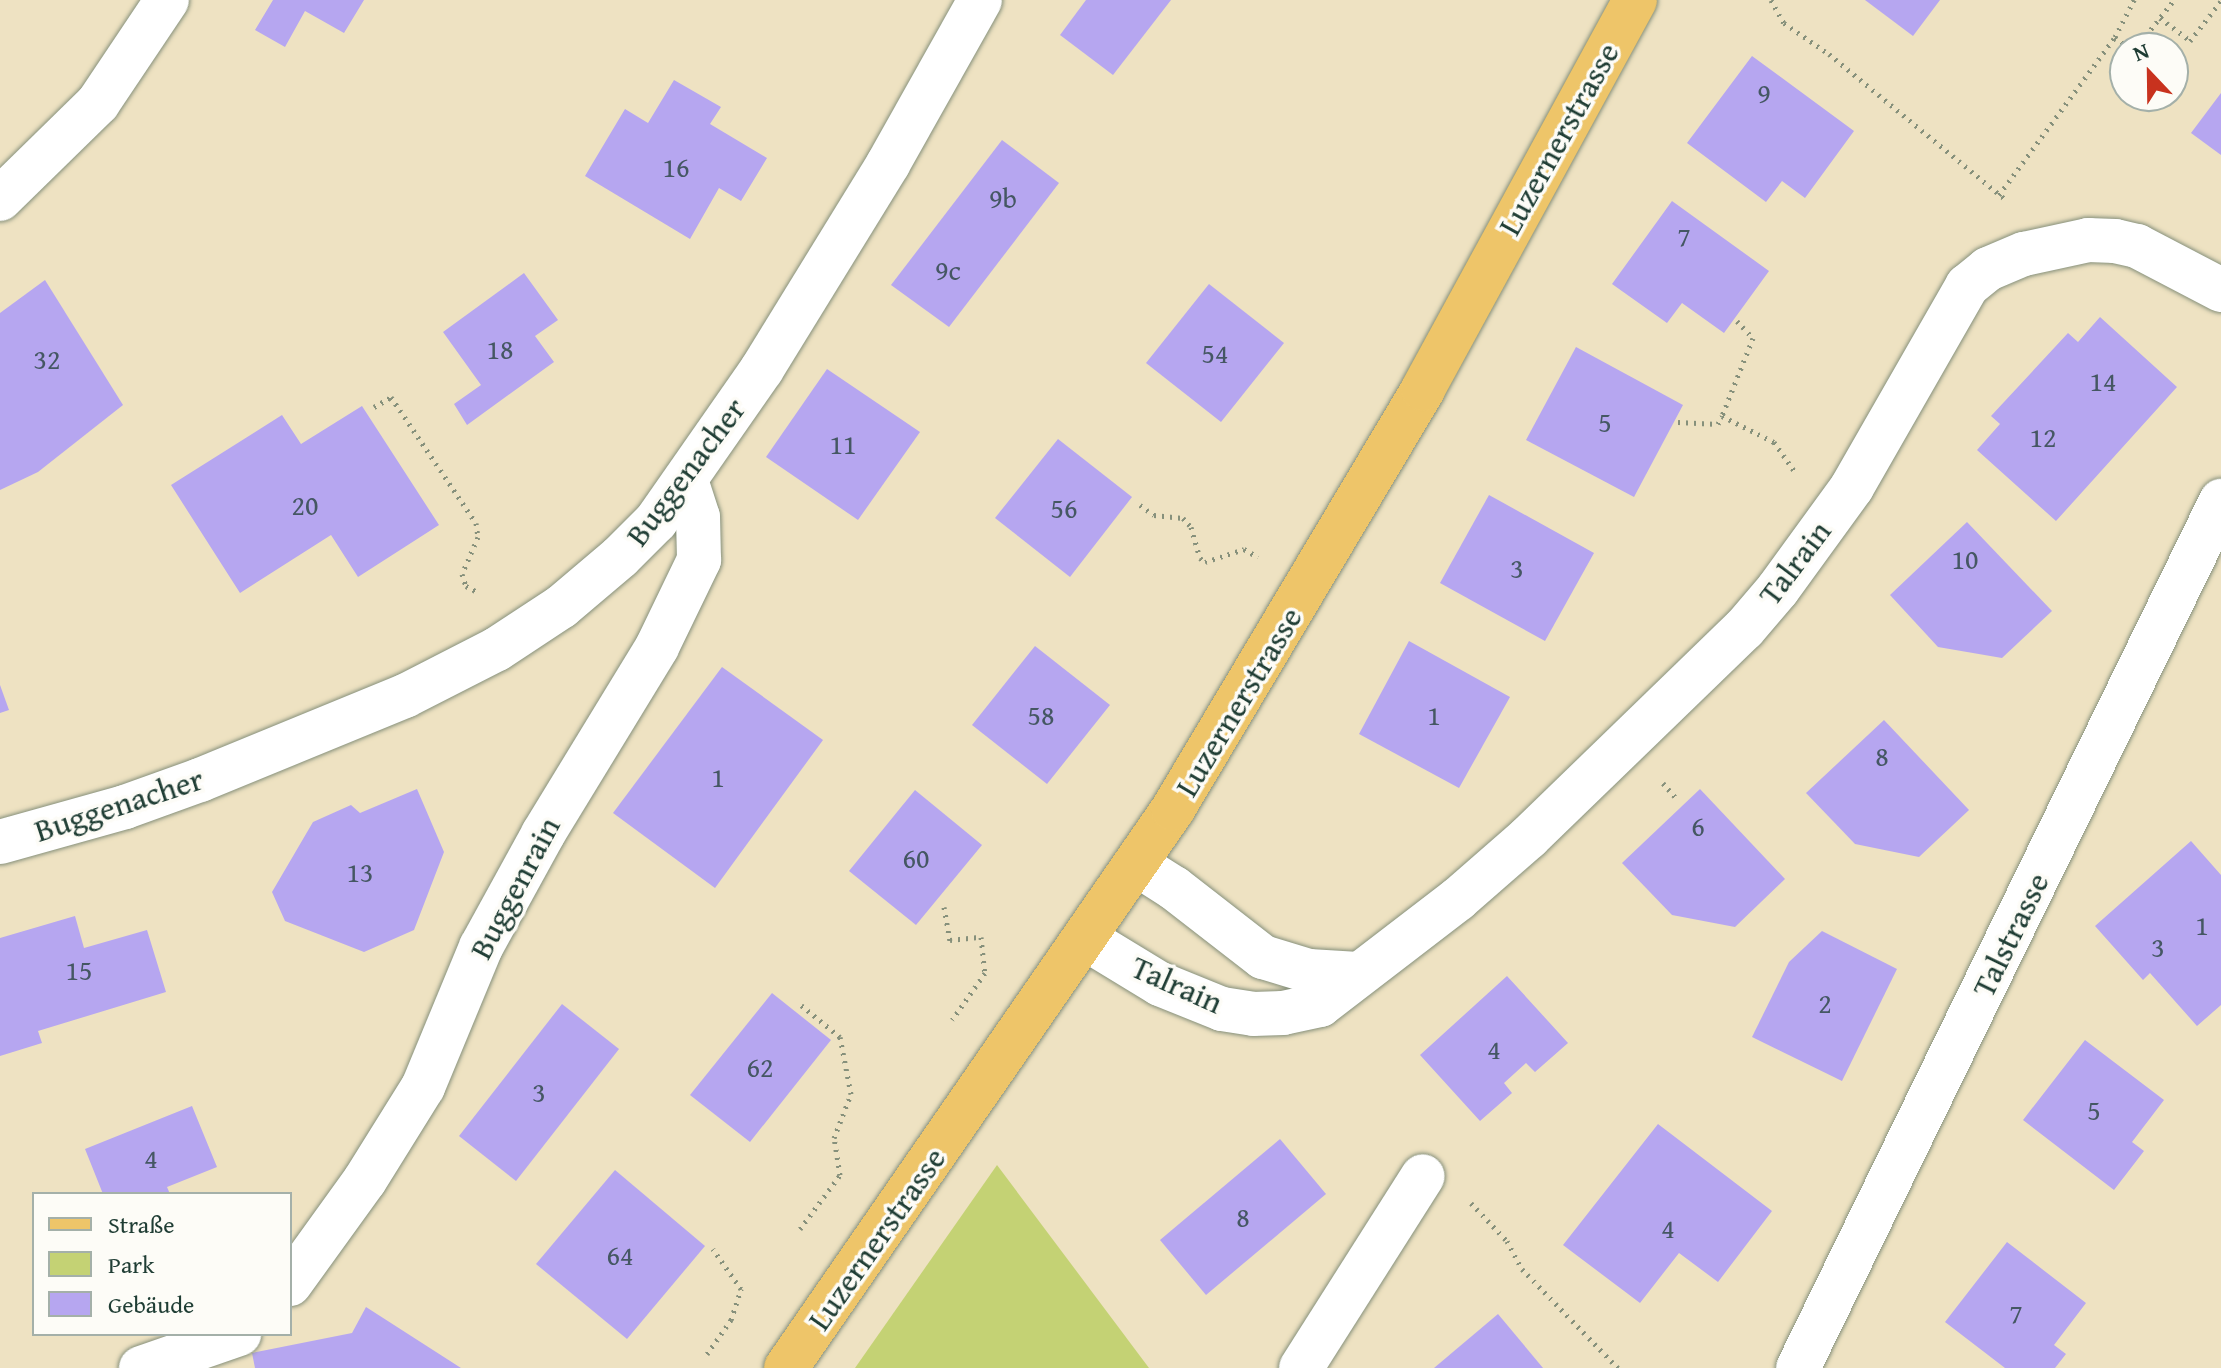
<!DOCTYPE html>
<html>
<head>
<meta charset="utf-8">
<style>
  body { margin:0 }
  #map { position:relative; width:2221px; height:1368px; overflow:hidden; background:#eee2c2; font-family:"Gentium Book Plus",serif }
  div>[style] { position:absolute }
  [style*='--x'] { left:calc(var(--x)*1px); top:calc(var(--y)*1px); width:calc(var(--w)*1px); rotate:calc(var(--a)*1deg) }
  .green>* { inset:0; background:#c4d274 }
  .building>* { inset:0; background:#b6a6f0 }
  .path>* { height:5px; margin-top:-2.5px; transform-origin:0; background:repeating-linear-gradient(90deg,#86907b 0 2px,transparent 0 8px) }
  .roads { filter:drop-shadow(0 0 2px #86907b) drop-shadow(0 0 2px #86907b) }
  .minor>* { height:44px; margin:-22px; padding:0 22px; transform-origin:22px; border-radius:22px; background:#fff }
  .major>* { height:44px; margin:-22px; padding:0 22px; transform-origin:22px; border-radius:22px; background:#eec569 }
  span { translate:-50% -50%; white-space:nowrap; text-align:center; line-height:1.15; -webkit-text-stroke:7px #fdfcf7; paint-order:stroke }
  .number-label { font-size:28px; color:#455763 }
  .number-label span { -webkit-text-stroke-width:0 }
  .street-label { font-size:32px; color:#1f3d34 }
  .legend { position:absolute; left:32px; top:1192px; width:260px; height:144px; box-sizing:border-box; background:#fdfcf7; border:2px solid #a4b0a9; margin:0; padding:10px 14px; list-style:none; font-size:24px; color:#1f3d34 }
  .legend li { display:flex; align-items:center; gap:16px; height:40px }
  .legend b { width:40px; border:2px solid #a4b0a9 }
  .north { position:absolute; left:2109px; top:32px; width:80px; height:80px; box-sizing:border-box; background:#fdfcf7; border:2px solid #a4b0a9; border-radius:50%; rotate:338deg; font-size:22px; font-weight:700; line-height:32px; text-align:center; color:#1f3d34 }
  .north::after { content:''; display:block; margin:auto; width:28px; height:36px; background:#c8321e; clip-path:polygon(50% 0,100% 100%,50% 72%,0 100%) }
</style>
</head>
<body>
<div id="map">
  <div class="green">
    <div style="clip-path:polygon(997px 1165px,1149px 1368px,855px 1368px)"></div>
  </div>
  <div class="building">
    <div style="clip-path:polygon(273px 0,364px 0,344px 33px,305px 11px,285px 47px,255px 30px)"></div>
    <div style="clip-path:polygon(1086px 0,1171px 0,1113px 75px,1060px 35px)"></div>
    <div style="clip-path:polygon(1865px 0,1940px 0,1913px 36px)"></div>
    <div style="clip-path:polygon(1752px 56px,1854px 131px,1805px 198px,1782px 181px,1766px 202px,1687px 143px)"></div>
    <div style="clip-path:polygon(674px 80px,721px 107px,710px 124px,767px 158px,741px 201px,719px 188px,690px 239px,585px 176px,625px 109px,648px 123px)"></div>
    <div style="clip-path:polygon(2221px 93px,2221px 155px,2191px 133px)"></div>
    <div style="clip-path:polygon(1002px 140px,1059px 183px,949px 327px,891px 285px)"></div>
    <div style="clip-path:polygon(1672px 201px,1769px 271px,1724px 333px,1682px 303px,1667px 323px,1612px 284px)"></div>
    <div style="clip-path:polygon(524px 273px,558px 320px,535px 336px,554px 362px,467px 425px,454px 404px,481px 385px,443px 332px)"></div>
    <div style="clip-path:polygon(45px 280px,123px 405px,38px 472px,0 490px,0 313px)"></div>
    <div style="clip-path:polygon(1209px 284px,1284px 343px,1221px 422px,1146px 363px)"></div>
    <div style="clip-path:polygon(2100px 317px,2177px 387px,2056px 521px,1977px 450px,2000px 424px,1991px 416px,2068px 333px,2078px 342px)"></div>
    <div style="clip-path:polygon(1576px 347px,1683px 405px,1634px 497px,1526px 440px)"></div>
    <div style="clip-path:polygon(827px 369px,920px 432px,858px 520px,766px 457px)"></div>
    <div style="clip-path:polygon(362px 406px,439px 525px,358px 577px,331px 535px,240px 593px,171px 485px,282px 415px,301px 444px)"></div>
    <div style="clip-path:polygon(1058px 439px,1132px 497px,1070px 577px,995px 518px)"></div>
    <div style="clip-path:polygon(1489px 495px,1594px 553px,1545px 641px,1440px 583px)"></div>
    <div style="clip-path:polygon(1967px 522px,2052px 611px,2002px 658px,1938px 647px,1890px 595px)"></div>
    <div style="clip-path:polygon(1409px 641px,1510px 697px,1459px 788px,1359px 734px)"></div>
    <div style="clip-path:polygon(1035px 646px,1110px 705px,1047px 784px,972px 725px)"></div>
    <div style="clip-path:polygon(722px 667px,823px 740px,715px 888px,613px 813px)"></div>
    <div style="clip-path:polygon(0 685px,9px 710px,0 713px)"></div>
    <div style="clip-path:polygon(1884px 720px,1969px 810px,1919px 857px,1855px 844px,1806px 793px)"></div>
    <div style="clip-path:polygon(417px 789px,444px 852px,414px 930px,364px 952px,285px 921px,272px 892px,313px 822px,351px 805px,360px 813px)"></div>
    <div style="clip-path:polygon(1700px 789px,1785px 879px,1735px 927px,1672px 915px,1622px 863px)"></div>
    <div style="clip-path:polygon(915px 790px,982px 845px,916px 925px,849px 871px)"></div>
    <div style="clip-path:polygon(2191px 841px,2221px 875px,2221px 1005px,2197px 1026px,2150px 973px,2143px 980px,2095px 926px)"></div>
    <div style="clip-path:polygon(75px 916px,84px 948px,147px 930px,166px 992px,38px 1031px,42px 1043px,0 1056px,0 938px)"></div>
    <div style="clip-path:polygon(1822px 931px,1897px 969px,1842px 1081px,1752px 1037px,1789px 962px)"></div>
    <div style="clip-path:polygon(1507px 976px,1568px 1043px,1535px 1072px,1526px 1063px,1504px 1083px,1512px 1093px,1480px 1121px,1420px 1055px)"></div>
    <div style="clip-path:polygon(772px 993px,831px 1040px,750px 1142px,690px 1095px)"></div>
    <div style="clip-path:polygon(562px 1004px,619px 1049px,516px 1181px,459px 1136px)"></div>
    <div style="clip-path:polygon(2085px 1040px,2164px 1100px,2132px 1142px,2144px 1151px,2114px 1190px,2023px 1120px)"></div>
    <div style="clip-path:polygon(192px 1106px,217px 1167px,167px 1187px,170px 1194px,103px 1194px,85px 1149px)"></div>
    <div style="clip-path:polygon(1658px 1124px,1772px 1211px,1718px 1282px,1679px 1253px,1640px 1303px,1563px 1245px)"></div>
    <div style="clip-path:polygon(1280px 1139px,1326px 1194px,1206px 1295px,1160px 1240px)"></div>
    <div style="clip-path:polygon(615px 1170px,705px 1246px,627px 1339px,536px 1264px)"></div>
    <div style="clip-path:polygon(2007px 1242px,2086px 1303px,2054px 1345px,2066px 1354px,2055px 1368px,2005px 1368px,1945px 1322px)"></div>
    <div style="clip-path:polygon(366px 1307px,461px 1368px,255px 1368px,252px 1353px,352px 1333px)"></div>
    <div style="clip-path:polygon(1498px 1314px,1543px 1368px,1434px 1368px)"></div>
  </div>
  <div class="path">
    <div style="--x:1771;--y:0;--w:26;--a:61"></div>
    <div style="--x:1784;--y:23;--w:55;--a:34.6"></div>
    <div style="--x:1829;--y:54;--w:229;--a:39.5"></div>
    <div style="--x:2160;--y:18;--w:38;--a:37"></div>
    <div style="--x:2190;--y:41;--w:51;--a:-52.2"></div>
    <div style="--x:2115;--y:37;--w:18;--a:38"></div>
    <div style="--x:2136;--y:48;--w:61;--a:-51.6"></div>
    <div style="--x:1999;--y:195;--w:196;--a:-53.7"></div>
    <div style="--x:2115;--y:37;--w:42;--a:-62.8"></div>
    <div style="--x:1737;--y:321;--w:23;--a:47"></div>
    <div style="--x:1753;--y:338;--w:84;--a:111.7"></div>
    <div style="--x:1722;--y:416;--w:58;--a:26.6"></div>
    <div style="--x:1774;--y:442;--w:39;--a:55"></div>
    <div style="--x:374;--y:407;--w:20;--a:-30"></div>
    <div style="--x:391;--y:397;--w:152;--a:56"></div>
    <div style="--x:476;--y:523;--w:14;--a:82"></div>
    <div style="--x:478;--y:537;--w:40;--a:113.4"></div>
    <div style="--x:462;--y:574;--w:13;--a:72"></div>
    <div style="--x:466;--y:586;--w:15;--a:28"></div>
    <div style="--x:1678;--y:422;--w:40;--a:2.9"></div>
    <div style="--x:1718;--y:424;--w:9;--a:-63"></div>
    <div style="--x:1140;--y:505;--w:17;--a:36"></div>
    <div style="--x:1154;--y:515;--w:29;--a:6"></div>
    <div style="--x:1183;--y:518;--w:12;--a:48"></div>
    <div style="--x:1191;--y:527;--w:32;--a:74"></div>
    <div style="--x:1200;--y:558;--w:6;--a:39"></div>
    <div style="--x:1205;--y:562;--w:41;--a:-18.4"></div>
    <div style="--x:1244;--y:549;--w:16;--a:30"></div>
    <div style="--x:1663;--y:783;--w:20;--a:49"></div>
    <div style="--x:944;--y:907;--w:34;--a:80"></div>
    <div style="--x:950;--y:940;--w:31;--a:-6"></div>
    <div style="--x:981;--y:937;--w:36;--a:84"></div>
    <div style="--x:985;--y:973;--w:57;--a:125.1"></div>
    <div style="--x:1471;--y:1203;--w:52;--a:46.5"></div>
    <div style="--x:1507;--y:1241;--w:32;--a:62"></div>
    <div style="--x:1522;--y:1269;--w:138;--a:45.9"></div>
    <div style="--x:800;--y:1229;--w:67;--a:-53.5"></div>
    <div style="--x:840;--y:1175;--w:37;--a:-99"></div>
    <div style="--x:834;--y:1138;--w:47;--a:-68.9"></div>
    <div style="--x:851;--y:1094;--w:58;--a:-100.9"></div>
    <div style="--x:840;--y:1037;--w:50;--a:-140.6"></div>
    <div style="--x:707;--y:1354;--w:42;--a:-54.8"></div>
    <div style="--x:731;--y:1320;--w:33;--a:-72"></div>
    <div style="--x:741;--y:1289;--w:49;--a:-125"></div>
  </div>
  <div class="roads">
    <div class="minor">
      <div style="--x:0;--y:199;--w:137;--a:-44.4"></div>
      <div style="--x:98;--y:103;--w:124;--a:-56.2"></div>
      <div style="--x:0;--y:842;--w:130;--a:-15.6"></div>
      <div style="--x:125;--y:807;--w:80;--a:-19.8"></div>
      <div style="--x:200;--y:780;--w:222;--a:-22.3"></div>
      <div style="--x:405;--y:696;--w:103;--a:-27.1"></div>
      <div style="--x:497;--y:649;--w:77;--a:-33.3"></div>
      <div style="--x:561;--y:607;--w:77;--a:-40.3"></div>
      <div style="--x:620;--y:557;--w:51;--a:-45"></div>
      <div style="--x:656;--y:521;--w:185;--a:-55.1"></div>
      <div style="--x:762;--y:369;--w:241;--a:-58.4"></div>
      <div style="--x:888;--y:164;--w:188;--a:-60.7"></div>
      <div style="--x:1136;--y:864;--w:45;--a:32.3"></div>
      <div style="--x:1174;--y:888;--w:113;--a:37.8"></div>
      <div style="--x:1263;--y:957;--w:48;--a:16.9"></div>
      <div style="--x:1309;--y:971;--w:49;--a:3.5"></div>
      <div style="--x:1086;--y:939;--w:87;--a:31.3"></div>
      <div style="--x:1160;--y:984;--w:67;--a:22"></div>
      <div style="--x:1222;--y:1009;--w:31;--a:9"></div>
      <div style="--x:1253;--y:1014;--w:30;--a:-2"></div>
      <div style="--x:1283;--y:1013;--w:38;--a:-12"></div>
      <div style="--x:1320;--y:1005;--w:174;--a:-37.5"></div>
      <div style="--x:1458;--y:899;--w:94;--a:-41.1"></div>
      <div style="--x:1529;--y:837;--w:299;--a:-44.1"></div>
      <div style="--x:1744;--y:629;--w:52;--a:-49.6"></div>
      <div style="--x:1778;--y:589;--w:126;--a:-54"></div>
      <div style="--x:1852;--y:487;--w:232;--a:-60.2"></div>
      <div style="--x:1967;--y:286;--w:27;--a:-39"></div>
      <div style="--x:1988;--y:269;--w:39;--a:-23"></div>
      <div style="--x:2024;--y:254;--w:66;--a:-12.3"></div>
      <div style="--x:2088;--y:240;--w:27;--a:2"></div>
      <div style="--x:2115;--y:241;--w:23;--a:13"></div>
      <div style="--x:2137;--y:246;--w:95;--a:27.6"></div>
      <div style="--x:290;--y:1284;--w:128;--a:-54.2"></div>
      <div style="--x:365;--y:1180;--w:110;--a:-58.1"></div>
      <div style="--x:423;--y:1087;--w:152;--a:-67.5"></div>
      <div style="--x:481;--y:947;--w:129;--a:-61.2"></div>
      <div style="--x:543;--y:834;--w:219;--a:-58.6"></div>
      <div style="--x:657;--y:647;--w:97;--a:-64.2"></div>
      <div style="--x:699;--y:560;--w:43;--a:-91.3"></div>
      <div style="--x:698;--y:517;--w:38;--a:-108"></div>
      <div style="--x:141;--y:1368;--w:104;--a:-19.1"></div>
      <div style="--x:1301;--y:1368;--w:227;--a:-57.6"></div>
      <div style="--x:1798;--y:1368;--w:965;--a:-63.99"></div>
    </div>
    <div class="major">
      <div style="--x:786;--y:1368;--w:680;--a:-55.3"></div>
      <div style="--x:1173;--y:809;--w:489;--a:-59.2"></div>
      <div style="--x:1423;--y:389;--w:443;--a:-61.4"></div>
    </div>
  </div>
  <div class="number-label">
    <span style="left:1764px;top:93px">9</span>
    <span style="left:676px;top:167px">16</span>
    <span style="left:1003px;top:198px">9b</span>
    <span style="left:1684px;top:236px">7</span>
    <span style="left:948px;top:270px">9c</span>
    <span style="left:500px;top:349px">18</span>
    <span style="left:1215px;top:353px">54</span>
    <span style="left:47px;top:359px">32</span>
    <span style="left:2103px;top:381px">14</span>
    <span style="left:1605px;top:422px">5</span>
    <span style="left:2043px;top:437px">12</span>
    <span style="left:843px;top:444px">11</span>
    <span style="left:305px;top:505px">20</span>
    <span style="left:1064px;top:508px">56</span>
    <span style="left:1965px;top:559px">10</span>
    <span style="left:1517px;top:568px">3</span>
    <span style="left:1041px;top:715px">58</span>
    <span style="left:1434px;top:715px">1</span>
    <span style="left:1882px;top:756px">8</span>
    <span style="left:718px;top:777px">1</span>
    <span style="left:1698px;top:826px">6</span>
    <span style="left:916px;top:858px">60</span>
    <span style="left:360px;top:872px">13</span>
    <span style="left:2202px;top:925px">1</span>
    <span style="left:2158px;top:947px">3</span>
    <span style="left:79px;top:970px">15</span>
    <span style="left:1825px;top:1003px">2</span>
    <span style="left:1494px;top:1049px">4</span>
    <span style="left:760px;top:1067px">62</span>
    <span style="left:539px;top:1092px">3</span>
    <span style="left:2094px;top:1110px">5</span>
    <span style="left:151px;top:1158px">4</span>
    <span style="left:1243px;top:1217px">8</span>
    <span style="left:1668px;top:1228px">4</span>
    <span style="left:620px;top:1255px">64</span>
    <span style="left:2016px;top:1313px">7</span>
  </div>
  <div class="street-label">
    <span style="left:1559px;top:139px;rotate:-61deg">Luzernerstrasse</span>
    <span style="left:686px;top:472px;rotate:-53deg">Buggenacher</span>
    <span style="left:1795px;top:563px;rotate:-53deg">Talrain</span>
    <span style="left:1239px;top:702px;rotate:-59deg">Luzernerstrasse</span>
    <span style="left:119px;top:805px;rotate:-18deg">Buggenacher</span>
    <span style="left:515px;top:888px;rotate:-62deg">Buggenrain</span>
    <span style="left:2011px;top:935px;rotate:-64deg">Talstrasse</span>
    <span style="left:1177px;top:985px;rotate:24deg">Talrain</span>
    <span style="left:877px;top:1239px;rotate:-55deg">Luzernerstrasse</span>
  </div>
  <ul class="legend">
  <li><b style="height:10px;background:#eec569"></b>Straße</li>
  <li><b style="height:22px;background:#c4d274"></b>Park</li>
  <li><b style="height:22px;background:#b6a6f0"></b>Gebäude</li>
  </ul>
  <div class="north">N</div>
</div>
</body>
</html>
